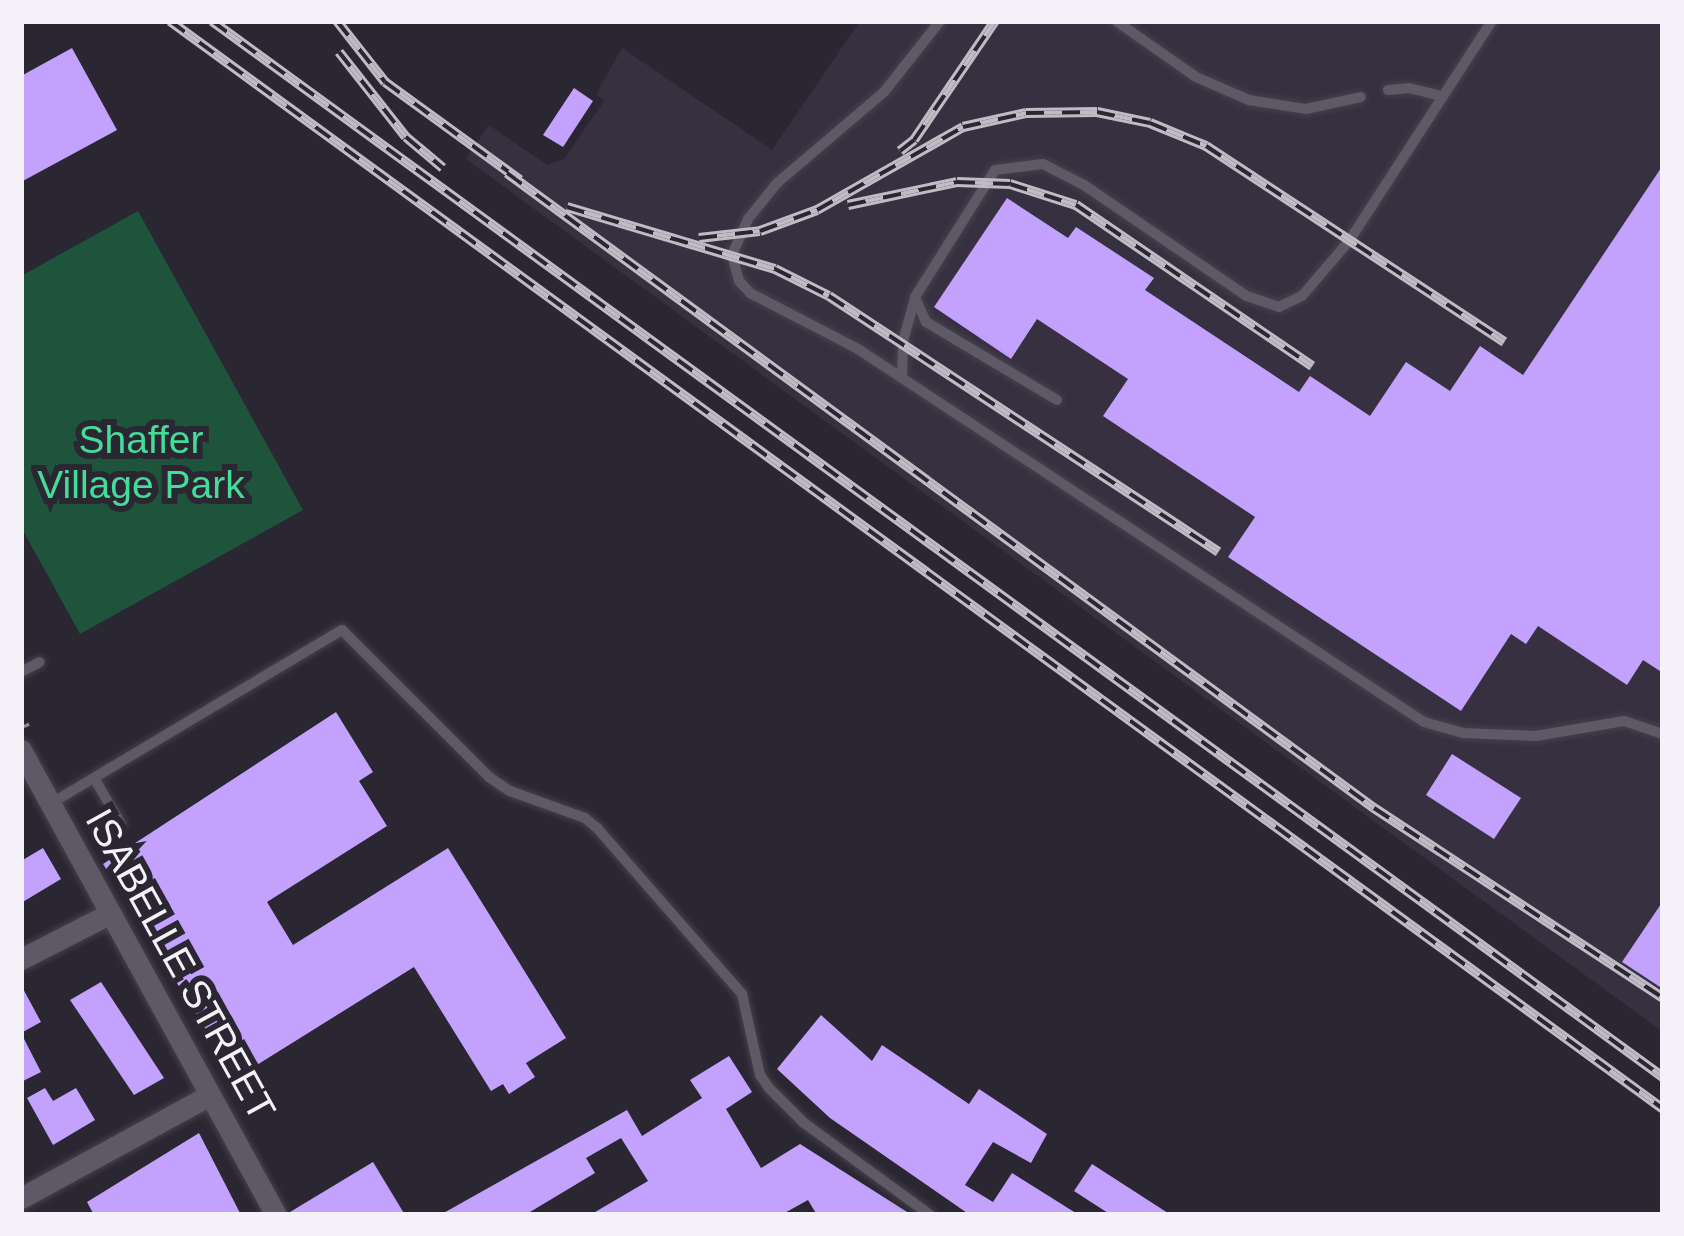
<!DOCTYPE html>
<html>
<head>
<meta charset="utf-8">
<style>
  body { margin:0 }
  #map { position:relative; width:1684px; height:1236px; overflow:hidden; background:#2a2632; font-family:Helvetica,sans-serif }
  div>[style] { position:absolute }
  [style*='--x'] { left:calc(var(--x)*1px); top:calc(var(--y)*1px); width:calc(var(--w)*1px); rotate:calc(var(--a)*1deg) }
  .built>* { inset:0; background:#363041 }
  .green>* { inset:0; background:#1d543b }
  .building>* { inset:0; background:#c3a2fd }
  .path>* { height:3px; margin-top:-1.5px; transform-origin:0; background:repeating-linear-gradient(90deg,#8e8b95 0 9px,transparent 0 18px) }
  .roads { filter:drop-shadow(0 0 3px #44414a) drop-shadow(0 0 3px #44414a) }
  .lane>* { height:10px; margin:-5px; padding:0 5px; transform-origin:5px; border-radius:5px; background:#5d5966 }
  .street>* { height:21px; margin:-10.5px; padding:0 10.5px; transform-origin:10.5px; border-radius:10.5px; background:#5d5966 }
  .rail>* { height:10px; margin-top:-5px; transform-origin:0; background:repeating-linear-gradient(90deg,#2a2632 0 18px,#bfbcc5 0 36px); box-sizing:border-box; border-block:3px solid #bfbcc5 }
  span { translate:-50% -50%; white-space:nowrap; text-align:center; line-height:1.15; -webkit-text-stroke:12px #2a2632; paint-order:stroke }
  .park-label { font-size:39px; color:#43dd9a }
  .street-label { font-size:39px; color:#f4f1f9 }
  .frame { position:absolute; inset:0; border:24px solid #f4f1f9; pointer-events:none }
</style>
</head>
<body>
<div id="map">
  <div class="built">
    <div style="clip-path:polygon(860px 21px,1663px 21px,1663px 1032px,466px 159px,489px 125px,547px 165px,564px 159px,604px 101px,596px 94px,622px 48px,772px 150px)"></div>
  </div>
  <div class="green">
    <div style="clip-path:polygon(138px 211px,303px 510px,80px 634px,21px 527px,21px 276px)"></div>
  </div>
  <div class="building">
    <div style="clip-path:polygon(72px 48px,117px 130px,21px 182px,21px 76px)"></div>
    <div style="clip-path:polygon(574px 88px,593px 101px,563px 147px,543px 135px)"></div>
    <div style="clip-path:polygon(1663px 165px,1663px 673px,1643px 660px,1627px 685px,1538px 626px,1526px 644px,1511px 634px,1461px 711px,1228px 557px,1255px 517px,1103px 416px,1128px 379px,1037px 319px,1011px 359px,934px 307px,1007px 198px,1068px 238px,1076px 227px,1154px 278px,1145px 290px,1299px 392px,1310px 376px,1370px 416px,1406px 362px,1450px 391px,1480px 346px,1523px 375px)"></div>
    <div style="clip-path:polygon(336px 712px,373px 772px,359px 781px,387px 826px,267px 902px,293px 945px,448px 848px,566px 1038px,526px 1063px,535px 1077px,509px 1094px,503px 1084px,491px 1091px,414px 967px,236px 1078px,103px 864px)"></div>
    <div style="clip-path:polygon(1452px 754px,1521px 798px,1494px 839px,1426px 795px)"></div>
    <div style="clip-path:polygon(43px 848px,61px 879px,21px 903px,21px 861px)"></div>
    <div style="clip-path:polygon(1663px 901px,1663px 989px,1622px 962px)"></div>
    <div style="clip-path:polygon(101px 982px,164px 1078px,134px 1095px,70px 1000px)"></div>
    <div style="clip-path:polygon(21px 985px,41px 1022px,21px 1033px,41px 1072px,21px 1082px)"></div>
    <div style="clip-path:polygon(821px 1015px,872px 1061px,882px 1045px,969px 1104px,979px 1089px,1047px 1134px,1031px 1163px,993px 1142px,965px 1185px,993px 1202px,1012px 1173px,1079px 1215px,970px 1215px,830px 1118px,777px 1069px)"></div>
    <div style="clip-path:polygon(729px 1056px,752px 1092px,726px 1109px,761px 1168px,800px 1144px,912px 1215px,817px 1215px,808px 1200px,781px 1215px,590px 1215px,648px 1181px,621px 1138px,586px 1158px,595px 1173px,525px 1215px,440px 1215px,627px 1110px,642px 1136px,702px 1098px,690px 1080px)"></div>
    <div style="clip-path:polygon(45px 1088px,53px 1101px,76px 1088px,95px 1120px,53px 1145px,27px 1098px)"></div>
    <div style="clip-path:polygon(199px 1133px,241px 1215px,94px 1215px,87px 1202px)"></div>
    <div style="clip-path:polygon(373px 1162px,405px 1215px,291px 1215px,290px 1212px)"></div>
    <div style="clip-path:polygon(1092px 1164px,1171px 1215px,1111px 1215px,1074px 1191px)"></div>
  </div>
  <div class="path">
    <div style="--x:21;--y:727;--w:9;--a:-21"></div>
  </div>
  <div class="roads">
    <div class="lane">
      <div style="--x:940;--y:21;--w:90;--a:128.3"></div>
      <div style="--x:884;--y:92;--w:140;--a:139.6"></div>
      <div style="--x:777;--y:183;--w:46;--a:128.9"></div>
      <div style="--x:748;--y:219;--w:39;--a:114"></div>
      <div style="--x:732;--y:255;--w:27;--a:75"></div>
      <div style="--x:739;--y:281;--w:16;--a:47"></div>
      <div style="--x:750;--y:293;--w:122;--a:27.4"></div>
      <div style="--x:858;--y:349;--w:678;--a:33.39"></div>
      <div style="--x:1424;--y:722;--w:41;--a:15.8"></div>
      <div style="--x:1463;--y:733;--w:73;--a:2.4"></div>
      <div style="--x:1536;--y:736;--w:89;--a:-9.7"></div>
      <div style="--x:1624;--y:721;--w:41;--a:18.4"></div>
      <div style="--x:1116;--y:21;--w:98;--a:35"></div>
      <div style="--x:1196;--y:77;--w:58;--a:23.5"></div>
      <div style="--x:1249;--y:100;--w:58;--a:9"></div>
      <div style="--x:1306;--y:109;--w:56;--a:-12.3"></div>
      <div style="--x:1388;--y:90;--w:21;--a:-5"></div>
      <div style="--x:1409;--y:88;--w:34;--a:14"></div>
      <div style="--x:902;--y:377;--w:36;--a:-88"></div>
      <div style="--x:903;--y:341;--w:45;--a:-74.4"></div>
      <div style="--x:1057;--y:400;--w:152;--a:-149.2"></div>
      <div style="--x:926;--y:322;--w:27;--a:-114"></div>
      <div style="--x:915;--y:297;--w:150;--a:-57.8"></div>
      <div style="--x:995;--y:170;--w:48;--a:-7.1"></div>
      <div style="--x:1043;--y:164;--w:46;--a:27.1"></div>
      <div style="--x:1084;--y:185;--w:197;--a:34.3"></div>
      <div style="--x:1247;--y:296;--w:34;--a:19"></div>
      <div style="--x:1279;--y:307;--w:25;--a:-26"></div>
      <div style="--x:1302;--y:296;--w:72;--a:-49.5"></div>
      <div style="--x:1349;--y:241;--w:262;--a:-57"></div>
      <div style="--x:21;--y:672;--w:21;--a:-28"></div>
      <div style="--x:94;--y:778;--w:53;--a:59.6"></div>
      <div style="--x:50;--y:804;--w:340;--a:-30.8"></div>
      <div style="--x:342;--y:630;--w:208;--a:45"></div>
      <div style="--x:489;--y:777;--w:25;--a:34"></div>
      <div style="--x:510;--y:791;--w:80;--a:19.8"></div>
      <div style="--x:585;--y:818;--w:17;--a:40"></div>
      <div style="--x:598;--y:829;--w:219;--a:48.9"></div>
      <div style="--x:742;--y:994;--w:83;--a:77.5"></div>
      <div style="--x:760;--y:1075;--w:16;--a:55"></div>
      <div style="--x:769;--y:1088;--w:49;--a:45"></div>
      <div style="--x:804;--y:1123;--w:156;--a:36.1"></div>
    </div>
    <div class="street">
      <div style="--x:21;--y:750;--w:530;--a:61.26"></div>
      <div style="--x:21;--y:959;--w:99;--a:-27.1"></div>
      <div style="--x:21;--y:1198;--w:215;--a:-28.6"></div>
    </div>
  </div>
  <div class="rail">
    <div style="--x:170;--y:21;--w:1847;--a:36.08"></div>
    <div style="--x:212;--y:21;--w:1795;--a:36.05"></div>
    <div style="--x:337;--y:21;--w:78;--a:51.8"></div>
    <div style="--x:385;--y:82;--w:167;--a:36"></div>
    <div style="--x:339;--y:52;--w:108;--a:51.8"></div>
    <div style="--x:406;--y:137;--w:48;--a:40"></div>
    <div style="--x:900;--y:151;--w:18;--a:-38"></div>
    <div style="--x:914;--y:140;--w:144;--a:-55.8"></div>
    <div style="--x:507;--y:173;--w:1075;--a:36.22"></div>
    <div style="--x:1374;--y:808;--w:346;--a:33.3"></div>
    <div style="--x:848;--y:205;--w:111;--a:-11.9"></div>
    <div style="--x:957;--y:182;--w:53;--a:2.2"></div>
    <div style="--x:1010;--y:184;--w:69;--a:17.7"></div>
    <div style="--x:1076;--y:205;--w:286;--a:34.3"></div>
    <div style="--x:567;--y:207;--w:217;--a:16.6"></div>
    <div style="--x:775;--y:269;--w:60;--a:26.6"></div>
    <div style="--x:829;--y:296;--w:466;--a:33.3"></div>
    <div style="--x:699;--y:238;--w:61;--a:-6.5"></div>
    <div style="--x:760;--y:231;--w:61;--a:-20.2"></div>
    <div style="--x:817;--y:210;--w:168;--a:-29.6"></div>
    <div style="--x:963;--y:127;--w:65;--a:-12.5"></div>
    <div style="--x:1026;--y:113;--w:71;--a:-0.8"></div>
    <div style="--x:1097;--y:112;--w:54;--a:11.7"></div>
    <div style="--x:1150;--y:123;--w:61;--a:22.3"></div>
    <div style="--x:1206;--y:146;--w:357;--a:33.3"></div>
  </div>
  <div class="park-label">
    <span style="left:141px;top:463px">Shaffer<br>Village Park</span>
  </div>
  <div class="street-label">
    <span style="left:180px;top:965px;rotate:61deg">ISABELLE STREET</span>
  </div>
  <div class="frame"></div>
</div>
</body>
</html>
